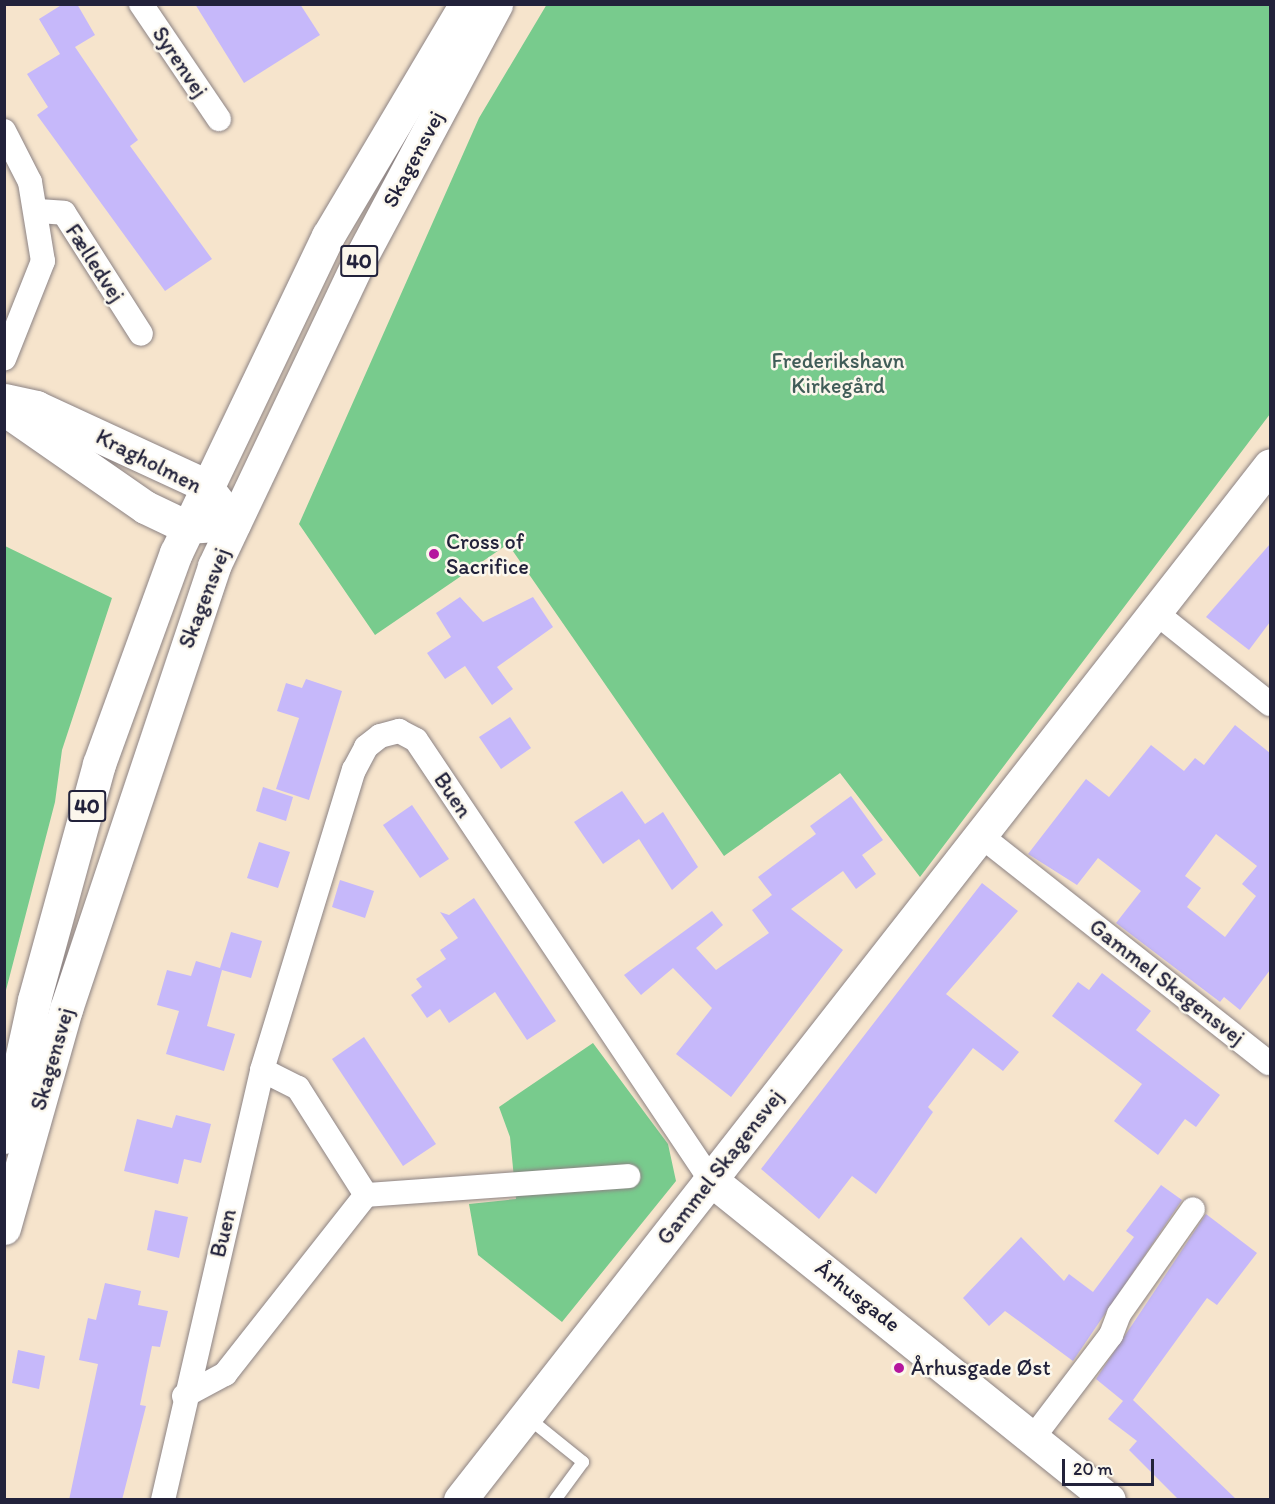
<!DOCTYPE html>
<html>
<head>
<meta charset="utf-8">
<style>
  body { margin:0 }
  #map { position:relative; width:1275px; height:1504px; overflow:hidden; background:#f6e4cc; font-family:Itim,sans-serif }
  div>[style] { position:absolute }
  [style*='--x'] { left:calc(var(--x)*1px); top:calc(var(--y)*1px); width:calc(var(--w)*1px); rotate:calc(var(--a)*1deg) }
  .green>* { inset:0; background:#78cb8d }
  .building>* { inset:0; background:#c6b8fa }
  .roads { filter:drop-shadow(0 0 2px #8c8384) drop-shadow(0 0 2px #8c8384) }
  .lane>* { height:12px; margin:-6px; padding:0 6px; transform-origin:6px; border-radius:6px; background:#fff }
  .street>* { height:24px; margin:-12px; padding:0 12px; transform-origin:12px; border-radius:12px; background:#fff }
  .secondary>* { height:33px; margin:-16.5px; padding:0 16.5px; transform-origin:16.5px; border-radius:16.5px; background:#fff }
  .primary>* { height:33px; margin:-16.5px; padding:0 16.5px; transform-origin:16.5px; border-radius:16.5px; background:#fff }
  .dots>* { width:16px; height:16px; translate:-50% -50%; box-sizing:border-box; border:3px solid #fbf7ec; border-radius:50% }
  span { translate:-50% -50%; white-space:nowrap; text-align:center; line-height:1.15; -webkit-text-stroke:5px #fbf7ec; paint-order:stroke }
  .shield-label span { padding:2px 4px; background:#fbf7ec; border:2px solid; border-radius:4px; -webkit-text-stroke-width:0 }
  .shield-label { font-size:21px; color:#22223b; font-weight:700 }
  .street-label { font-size:22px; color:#22223b }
  .park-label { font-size:22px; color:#405d58 }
  .poi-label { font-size:22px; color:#22223b }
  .left { translate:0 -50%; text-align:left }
  .frame { position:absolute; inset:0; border:6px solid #22223b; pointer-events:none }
  .scale { position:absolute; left:1062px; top:1459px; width:92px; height:27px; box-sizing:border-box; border:3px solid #22223b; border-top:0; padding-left:8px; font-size:18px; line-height:21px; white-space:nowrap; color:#22223b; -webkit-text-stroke:4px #fbf7ec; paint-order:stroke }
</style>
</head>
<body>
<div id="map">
  <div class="green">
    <div style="clip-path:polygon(547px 4px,1270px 5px,1270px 414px,920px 877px,840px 773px,724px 856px,508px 544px,375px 635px,299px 524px,479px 118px)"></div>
    <div style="clip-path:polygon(5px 546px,112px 598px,62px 750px,55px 802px,5px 994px)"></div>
    <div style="clip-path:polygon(593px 1043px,668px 1144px,676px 1181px,562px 1322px,478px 1255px,469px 1204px,516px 1199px,510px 1137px,499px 1107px)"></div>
  </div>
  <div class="building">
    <div style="clip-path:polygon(63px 4px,77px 4px,95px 35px,75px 47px,138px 140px,130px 146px,212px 259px,165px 291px,37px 115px,48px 107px,27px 74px,60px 54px,39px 19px)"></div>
    <div style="clip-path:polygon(195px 4px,300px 4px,320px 35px,244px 83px)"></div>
    <div style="clip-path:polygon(1270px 544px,1270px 622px,1249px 650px,1206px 617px)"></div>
    <div style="clip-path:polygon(460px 597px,483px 622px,533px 597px,553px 627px,497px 667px,513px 689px,492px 705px,465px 666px,445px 679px,427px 653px,451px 637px,436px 613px)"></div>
    <div style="clip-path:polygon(306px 679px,342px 691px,309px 800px,276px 789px,299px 718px,277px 711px,286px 683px,302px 688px)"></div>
    <div style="clip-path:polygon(510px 717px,531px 748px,501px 769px,479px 737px)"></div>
    <div style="clip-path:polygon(evenodd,1235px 725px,1270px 753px,1270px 970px,1240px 1010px,1224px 997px,1220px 1002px,1116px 923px,1141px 891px,1098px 858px,1077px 885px,1028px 854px,1086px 779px,1109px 797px,1151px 745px,1184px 771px,1195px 758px,1204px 765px,1235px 725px,1216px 834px,1257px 866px,1242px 884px,1256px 896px,1225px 937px,1187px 907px,1201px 888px,1185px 876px,1216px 834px)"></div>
    <div style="clip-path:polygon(263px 787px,293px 797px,286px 821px,256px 811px)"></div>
    <div style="clip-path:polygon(622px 791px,645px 824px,663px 812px,698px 867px,672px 890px,639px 839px,603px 864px,574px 822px)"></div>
    <div style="clip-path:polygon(851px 796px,883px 840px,862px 855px,876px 874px,856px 889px,843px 871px,791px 909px,843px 950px,731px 1097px,676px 1054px,712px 1008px,673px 968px,641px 995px,624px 975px,712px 911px,723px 925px,696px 948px,716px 970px,769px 933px,752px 910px,772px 895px,758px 877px,816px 834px,810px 826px)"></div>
    <div style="clip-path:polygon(412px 805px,449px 859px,420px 878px,383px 825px)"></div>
    <div style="clip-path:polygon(259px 842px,290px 852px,278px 888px,247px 878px)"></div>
    <div style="clip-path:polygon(340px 880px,374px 891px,365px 918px,332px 907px)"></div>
    <div style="clip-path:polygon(982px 883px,1018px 911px,946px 994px,1019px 1052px,1003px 1071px,973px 1048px,928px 1107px,933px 1112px,876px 1194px,852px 1176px,819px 1219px,761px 1169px)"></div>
    <div style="clip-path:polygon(474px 898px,556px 1021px,527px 1040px,495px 992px,449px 1023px,440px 1009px,427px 1018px,411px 995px,422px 987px,416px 979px,446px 959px,440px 950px,458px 938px,440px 912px,449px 915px)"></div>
    <div style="clip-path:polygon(231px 932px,262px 941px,251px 978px,222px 970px,207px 1026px,235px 1034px,224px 1071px,166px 1054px,179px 1011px,157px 1005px,167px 970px,191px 976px,196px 961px,220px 968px)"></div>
    <div style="clip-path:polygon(1102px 973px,1151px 1011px,1136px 1030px,1220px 1095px,1196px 1127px,1185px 1119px,1158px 1155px,1114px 1121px,1142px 1084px,1052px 1016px,1078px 982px,1089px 990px)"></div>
    <div style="clip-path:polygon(364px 1037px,436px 1144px,403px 1166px,332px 1059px)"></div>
    <div style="clip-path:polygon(176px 1115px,211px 1124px,201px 1163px,184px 1159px,178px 1184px,124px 1171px,137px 1119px,172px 1128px)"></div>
    <div style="clip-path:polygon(1161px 1185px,1182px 1200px,1073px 1361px,1005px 1311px,989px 1326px,963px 1298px,1021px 1237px,1064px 1281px,1069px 1274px,1093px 1292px,1134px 1237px,1126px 1231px)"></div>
    <div style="clip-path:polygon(155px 1210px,188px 1217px,179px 1258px,147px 1250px)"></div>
    <div style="clip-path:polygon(1206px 1214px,1257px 1253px,1217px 1305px,1207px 1298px,1133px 1400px,1237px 1500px,1179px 1500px,1129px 1450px,1137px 1441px,1108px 1419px,1123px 1401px,1096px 1379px)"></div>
    <div style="clip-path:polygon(105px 1283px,141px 1291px,138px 1305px,168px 1311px,160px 1347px,152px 1346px,140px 1405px,146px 1406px,122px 1500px,69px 1500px,98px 1364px,79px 1360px,88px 1318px,96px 1320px)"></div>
    <div style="clip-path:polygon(18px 1350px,45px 1356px,39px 1389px,12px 1383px)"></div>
  </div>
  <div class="roads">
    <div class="lane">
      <div style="--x:527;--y:1417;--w:72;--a:38.8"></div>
      <div style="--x:583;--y:1462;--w:47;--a:126.4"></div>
    </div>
    <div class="street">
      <div style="--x:141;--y:4;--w:139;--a:55.9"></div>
      <div style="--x:4;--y:131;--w:57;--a:63"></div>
      <div style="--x:30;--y:182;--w:80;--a:80.7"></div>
      <div style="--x:43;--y:261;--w:105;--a:111.7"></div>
      <div style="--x:38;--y:211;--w:26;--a:4"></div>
      <div style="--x:64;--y:213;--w:143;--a:57.5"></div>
      <div style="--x:1155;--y:612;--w:147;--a:38.7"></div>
      <div style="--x:980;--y:835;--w:368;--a:38.3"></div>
      <div style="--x:366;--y:1195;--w:263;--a:-4.1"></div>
      <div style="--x:184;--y:1396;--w:47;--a:-28.2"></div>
      <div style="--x:225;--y:1374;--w:228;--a:-51.8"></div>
      <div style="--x:366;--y:1195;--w:127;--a:-122.4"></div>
      <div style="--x:298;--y:1088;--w:40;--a:-153.4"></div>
      <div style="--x:1035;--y:1435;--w:126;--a:-52.8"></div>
      <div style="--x:1111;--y:1335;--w:22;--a:-69"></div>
      <div style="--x:1119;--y:1314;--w:128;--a:-54.8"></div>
      <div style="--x:163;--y:1500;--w:441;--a:-77"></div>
      <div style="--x:262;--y:1070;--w:314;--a:-73"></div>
      <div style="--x:354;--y:770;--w:26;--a:-62"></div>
      <div style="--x:366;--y:747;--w:18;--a:-38"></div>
      <div style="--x:380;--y:736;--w:20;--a:-15"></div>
      <div style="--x:399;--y:731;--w:19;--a:28"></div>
      <div style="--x:416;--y:740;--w:528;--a:56.19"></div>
    </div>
    <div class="secondary">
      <div style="--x:4;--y:400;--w:33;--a:12"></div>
      <div style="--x:36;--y:407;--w:186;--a:24.8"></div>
      <div style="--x:205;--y:485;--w:48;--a:52.7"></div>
      <div style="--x:4;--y:409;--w:172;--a:34.8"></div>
      <div style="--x:145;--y:507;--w:47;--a:25.5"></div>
      <div style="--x:187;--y:527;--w:29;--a:-4"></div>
      <div style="--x:710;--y:1179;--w:512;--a:38.82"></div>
      <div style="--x:460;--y:1500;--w:1314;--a:-51.95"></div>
    </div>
    <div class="primary">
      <div style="--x:4;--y:1137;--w:140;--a:-77.6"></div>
      <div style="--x:34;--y:1000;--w:245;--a:-74.6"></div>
      <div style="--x:99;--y:764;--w:225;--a:-70"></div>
      <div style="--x:176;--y:553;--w:352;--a:-64.4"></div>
      <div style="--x:328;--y:236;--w:270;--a:-59.3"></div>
      <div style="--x:4;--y:1228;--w:228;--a:-74.2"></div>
      <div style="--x:66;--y:1009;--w:467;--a:-71.5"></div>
      <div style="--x:214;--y:566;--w:338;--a:-64.6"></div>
      <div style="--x:359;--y:261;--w:291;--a:-61.9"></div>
    </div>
  </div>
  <div class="dots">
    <div style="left:434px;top:554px;background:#b5179e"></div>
    <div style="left:899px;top:1368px;background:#b5179e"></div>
  </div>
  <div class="shield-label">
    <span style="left:359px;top:261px">40</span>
    <span style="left:87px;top:806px">40</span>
  </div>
  <div class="street-label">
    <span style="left:180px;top:62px;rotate:56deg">Syrenvej</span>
    <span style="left:413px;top:159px;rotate:-62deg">Skagensvej</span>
    <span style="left:95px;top:263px;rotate:57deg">Fælledvej</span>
    <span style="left:149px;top:461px;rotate:27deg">Kragholmen</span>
    <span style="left:204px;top:598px;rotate:-69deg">Skagensvej</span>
    <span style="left:453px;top:795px;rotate:56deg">Buen</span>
    <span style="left:1167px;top:982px;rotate:38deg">Gammel Skagensvej</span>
    <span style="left:52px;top:1059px;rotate:-74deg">Skagensvej</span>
    <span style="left:720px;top:1167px;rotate:-52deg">Gammel Skagensvej</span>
    <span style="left:223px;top:1233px;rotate:-76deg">Buen</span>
    <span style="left:858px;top:1296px;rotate:38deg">Århusgade</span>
  </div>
  <div class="park-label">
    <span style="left:838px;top:373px">Frederikshavn<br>Kirkegård</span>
  </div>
  <div class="poi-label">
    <span class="left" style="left:446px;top:554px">Cross of<br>Sacrifice</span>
    <span class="left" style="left:911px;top:1368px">Århusgade Øst</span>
  </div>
  <div class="frame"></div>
  <div class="scale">20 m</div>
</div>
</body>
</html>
